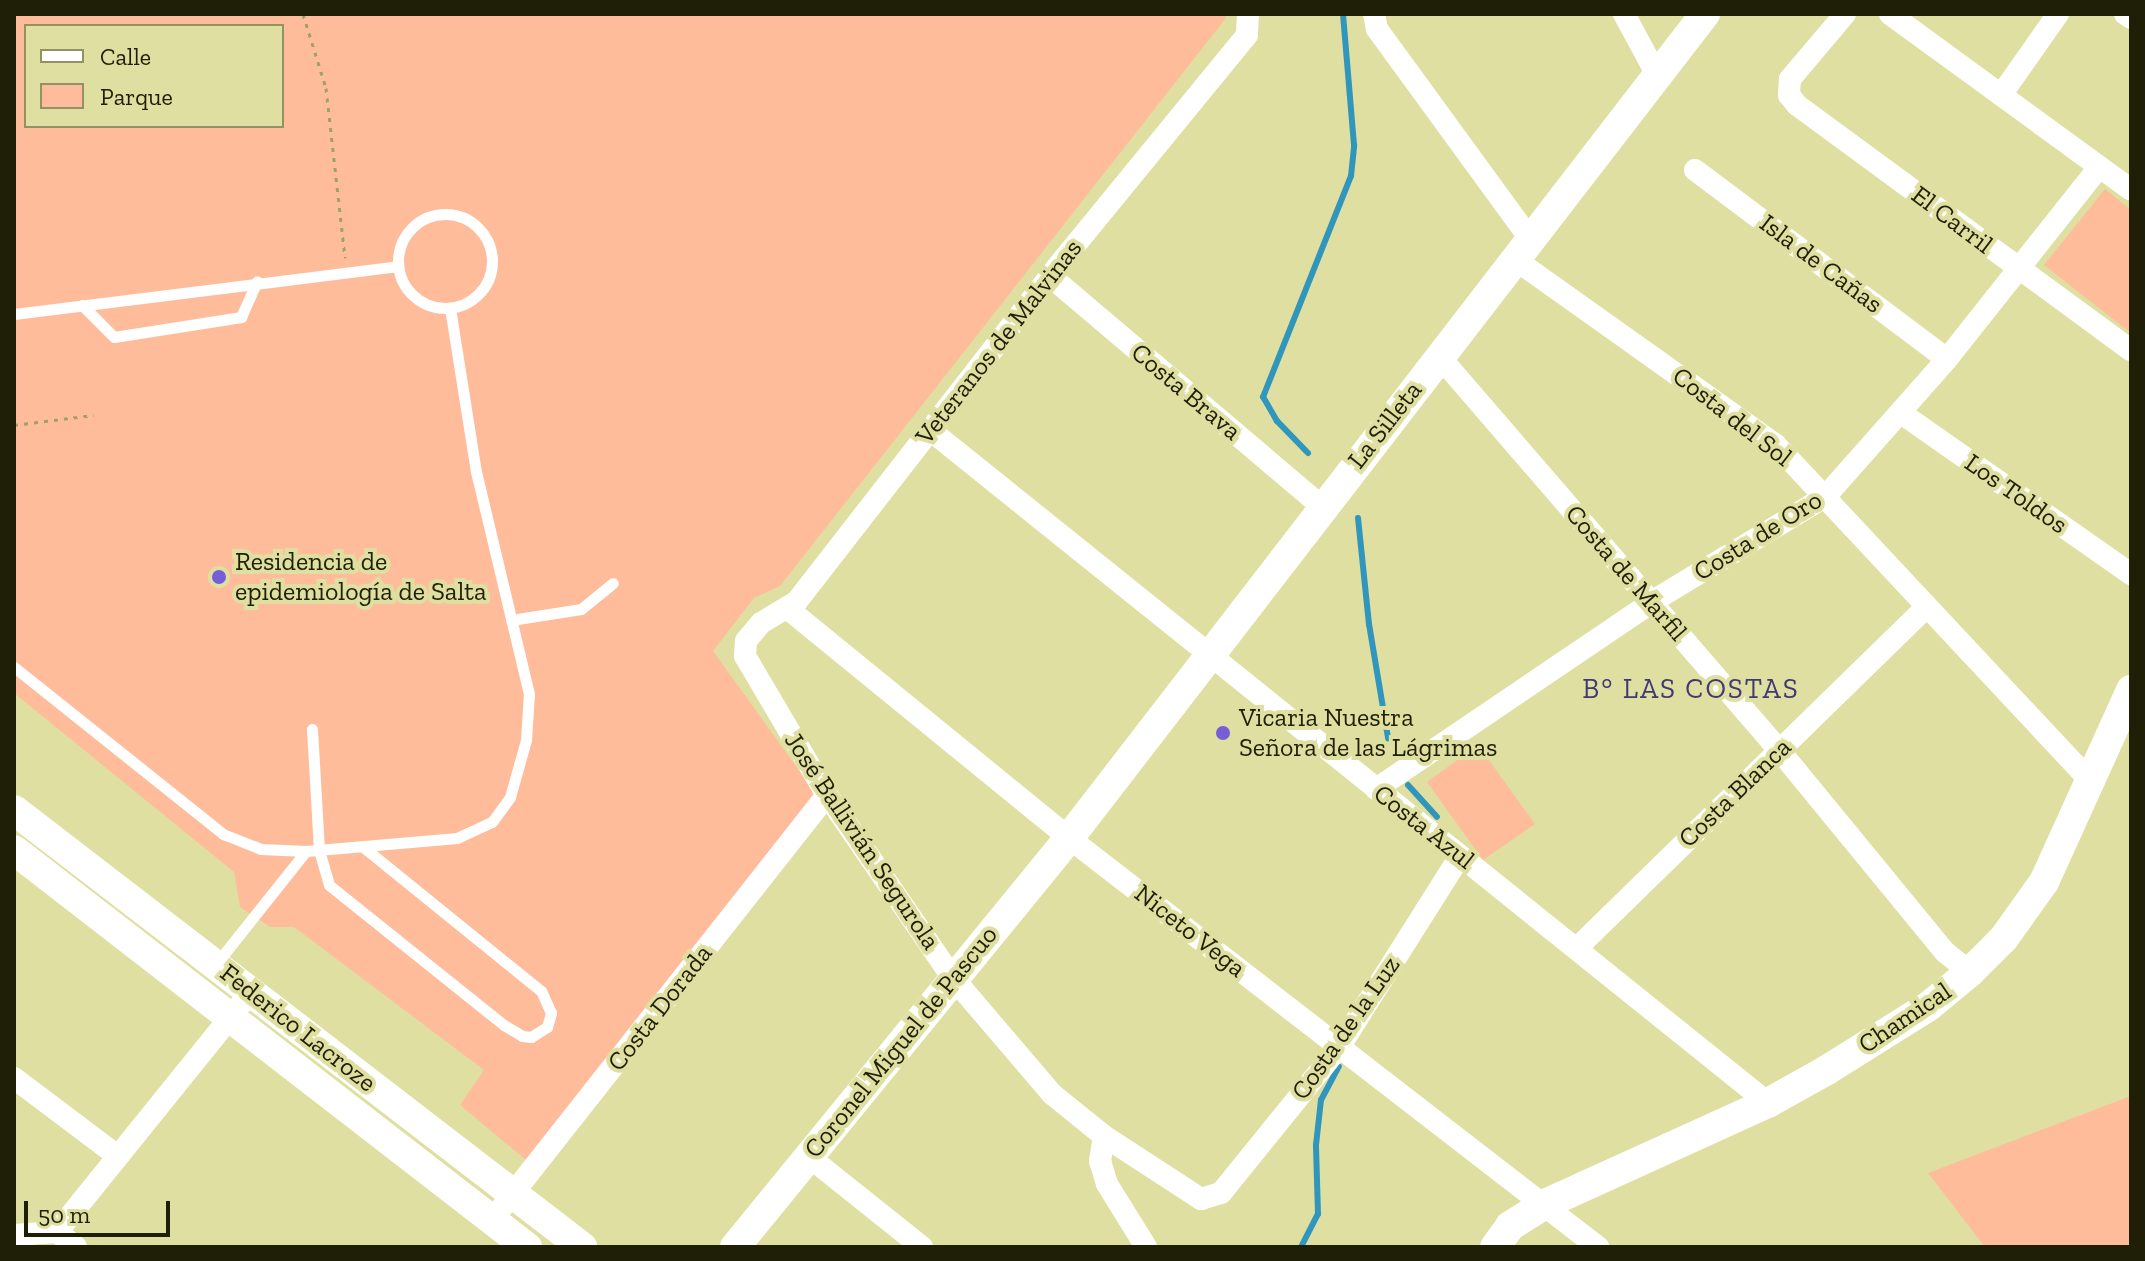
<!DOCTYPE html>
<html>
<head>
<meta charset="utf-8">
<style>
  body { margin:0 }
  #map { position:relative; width:2145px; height:1261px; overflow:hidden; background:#dfdfa1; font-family:"Zilla Slab",serif }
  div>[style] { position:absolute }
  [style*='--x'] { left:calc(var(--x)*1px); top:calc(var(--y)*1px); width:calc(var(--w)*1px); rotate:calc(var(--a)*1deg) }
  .green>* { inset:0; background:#febc9a }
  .stream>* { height:6px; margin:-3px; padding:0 3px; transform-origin:3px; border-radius:3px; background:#3196bc }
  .path>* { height:3px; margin-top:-1.5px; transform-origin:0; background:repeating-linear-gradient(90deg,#a0a06e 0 4px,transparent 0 10px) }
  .lane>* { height:11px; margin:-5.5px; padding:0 5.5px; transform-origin:5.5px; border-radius:5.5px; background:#fff }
  .lane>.ring { margin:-5.5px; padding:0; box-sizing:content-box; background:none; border:11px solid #fff; border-radius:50% }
  .street>* { height:22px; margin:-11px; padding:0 11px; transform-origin:11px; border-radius:11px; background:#fff }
  .secondary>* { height:30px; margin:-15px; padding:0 15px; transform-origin:15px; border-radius:15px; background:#fff }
  .dots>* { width:22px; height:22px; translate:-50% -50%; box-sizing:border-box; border:4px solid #dfdfa1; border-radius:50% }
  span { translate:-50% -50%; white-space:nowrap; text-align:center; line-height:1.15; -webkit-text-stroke:8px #dfdfa1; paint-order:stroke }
  .street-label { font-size:26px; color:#1f1e06 }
  .poi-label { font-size:26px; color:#1f1e06 }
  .left { translate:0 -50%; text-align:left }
  .neighbourhood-label { font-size:28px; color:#423874; letter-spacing:2px }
  .frame { position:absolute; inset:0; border:16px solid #1f1e06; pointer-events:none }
  .legend { position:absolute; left:24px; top:24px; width:260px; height:104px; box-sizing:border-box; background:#dfdfa1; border:2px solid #929263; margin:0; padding:10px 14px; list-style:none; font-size:24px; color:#1f1e06 }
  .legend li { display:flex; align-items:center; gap:16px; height:40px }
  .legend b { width:40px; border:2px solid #929263 }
  .scale { position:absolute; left:24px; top:1201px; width:146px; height:36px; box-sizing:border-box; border:4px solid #1f1e06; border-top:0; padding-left:10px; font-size:24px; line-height:28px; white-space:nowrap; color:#1f1e06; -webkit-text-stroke:6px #dfdfa1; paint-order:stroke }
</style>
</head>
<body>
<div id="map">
  <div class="green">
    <div style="clip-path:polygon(evenodd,14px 14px,1225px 14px,1226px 18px,780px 586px,754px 598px,713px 651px,816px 794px,526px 1160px,460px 1105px,484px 1070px,294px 927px,270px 927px,240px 907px,234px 872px,14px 693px,14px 14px,26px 26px,282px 26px,282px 126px,26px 126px,26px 26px)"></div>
    <div style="clip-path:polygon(2105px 189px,2131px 210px,2131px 333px,2044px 265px)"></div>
    <div style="clip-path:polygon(1478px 745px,1535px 824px,1483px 860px,1427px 782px)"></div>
    <div style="clip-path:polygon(2131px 1096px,2131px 1247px,1985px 1247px,1928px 1173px)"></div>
  </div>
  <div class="stream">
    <div style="--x:1308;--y:453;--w:45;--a:-134.1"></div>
    <div style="--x:1277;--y:421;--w:28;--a:-120"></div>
    <div style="--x:1263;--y:397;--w:238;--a:-68.3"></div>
    <div style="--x:1351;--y:176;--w:31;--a:-84"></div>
    <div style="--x:1354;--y:145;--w:131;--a:-94.8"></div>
    <div style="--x:1358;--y:518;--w:107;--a:84.1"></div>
    <div style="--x:1369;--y:624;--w:116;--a:80.5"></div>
    <div style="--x:1408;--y:785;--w:43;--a:47.8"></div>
    <div style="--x:1301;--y:1247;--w:37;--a:-63"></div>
    <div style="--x:1318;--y:1214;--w:69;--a:-91.7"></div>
    <div style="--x:1316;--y:1145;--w:45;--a:-83.7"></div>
    <div style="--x:1321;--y:1100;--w:38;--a:-62"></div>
  </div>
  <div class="path">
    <div style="--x:303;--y:14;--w:77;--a:72.7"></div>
    <div style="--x:326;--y:88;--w:171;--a:83.6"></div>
    <div style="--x:14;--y:425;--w:80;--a:-7.2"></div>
  </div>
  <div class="lane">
    <div class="ring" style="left:398px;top:214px;width:83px;height:83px"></div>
    <div style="--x:82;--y:305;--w:45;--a:45"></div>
    <div style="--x:114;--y:337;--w:129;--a:-8.9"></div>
    <div style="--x:241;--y:317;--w:39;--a:-66"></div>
    <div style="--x:14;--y:314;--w:387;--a:-7.1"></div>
    <div style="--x:511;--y:620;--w:71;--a:-8.9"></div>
    <div style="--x:581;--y:609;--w:41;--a:-39.1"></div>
    <div style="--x:14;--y:667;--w:268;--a:38.6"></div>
    <div style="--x:223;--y:834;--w:41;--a:21.5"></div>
    <div style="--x:261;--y:849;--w:45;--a:2.5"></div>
    <div style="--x:306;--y:851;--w:152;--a:-4.9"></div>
    <div style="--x:457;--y:838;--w:38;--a:-25"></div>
    <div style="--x:492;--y:822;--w:31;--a:-54"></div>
    <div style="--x:510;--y:797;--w:59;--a:-74.3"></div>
    <div style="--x:526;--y:740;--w:46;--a:-86.3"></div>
    <div style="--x:529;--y:694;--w:228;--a:-103.4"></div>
    <div style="--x:476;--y:472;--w:166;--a:-99"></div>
    <div style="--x:312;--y:729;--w:121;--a:86.7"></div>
    <div style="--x:319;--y:850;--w:36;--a:74"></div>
    <div style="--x:329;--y:885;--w:224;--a:38.7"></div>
    <div style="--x:504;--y:1025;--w:21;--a:31"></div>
    <div style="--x:522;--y:1036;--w:9;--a:6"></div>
    <div style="--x:531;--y:1037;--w:19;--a:-32"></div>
    <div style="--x:547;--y:1027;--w:15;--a:-74"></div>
    <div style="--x:551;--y:1013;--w:24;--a:-114"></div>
    <div style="--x:541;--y:991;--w:230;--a:-141"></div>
    <div style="--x:216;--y:964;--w:144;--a:-51.5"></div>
  </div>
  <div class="street">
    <div style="--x:1248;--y:14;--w:21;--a:93"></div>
    <div style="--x:1247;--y:35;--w:311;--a:129.3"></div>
    <div style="--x:1050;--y:276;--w:413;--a:127.9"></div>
    <div style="--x:796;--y:602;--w:41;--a:149"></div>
    <div style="--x:761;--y:623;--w:23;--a:130"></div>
    <div style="--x:746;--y:641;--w:15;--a:94"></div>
    <div style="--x:745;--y:656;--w:161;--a:59.5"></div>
    <div style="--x:827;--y:795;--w:222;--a:55.5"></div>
    <div style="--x:953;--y:978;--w:153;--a:49.5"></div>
    <div style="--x:1052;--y:1094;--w:67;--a:38.9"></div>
    <div style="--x:1104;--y:1136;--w:116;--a:33"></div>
    <div style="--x:1201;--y:1199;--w:21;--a:-17"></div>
    <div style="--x:1221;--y:1193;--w:189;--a:-51"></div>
    <div style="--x:1340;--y:1046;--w:225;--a:-57.7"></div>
    <div style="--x:1374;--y:14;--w:15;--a:79"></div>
    <div style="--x:1377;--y:29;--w:260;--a:53.9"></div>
    <div style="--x:1624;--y:14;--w:69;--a:61.6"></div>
    <div style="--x:1845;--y:14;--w:85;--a:130.2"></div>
    <div style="--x:1790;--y:79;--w:16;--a:94"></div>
    <div style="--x:1789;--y:95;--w:13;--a:51"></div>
    <div style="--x:1797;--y:105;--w:414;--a:36.3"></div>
    <div style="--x:1890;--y:14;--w:298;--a:36.1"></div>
    <div style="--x:2125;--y:14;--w:7;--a:34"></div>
    <div style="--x:2001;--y:95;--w:99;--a:-54.9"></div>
    <div style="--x:1695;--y:170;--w:315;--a:36.9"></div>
    <div style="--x:1513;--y:258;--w:321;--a:35.4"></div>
    <div style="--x:1775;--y:444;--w:461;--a:46.9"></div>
    <div style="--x:1050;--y:276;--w:357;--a:40.3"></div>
    <div style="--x:1439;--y:356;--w:520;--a:49.21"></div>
    <div style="--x:1779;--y:750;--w:261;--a:50.6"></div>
    <div style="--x:1945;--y:952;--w:32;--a:39"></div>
    <div style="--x:1901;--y:413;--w:281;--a:35"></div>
    <div style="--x:930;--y:430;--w:1075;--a:38.77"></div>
    <div style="--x:787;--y:608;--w:364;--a:39.2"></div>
    <div style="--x:1069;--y:838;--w:669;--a:37.71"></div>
    <div style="--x:1376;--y:789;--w:341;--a:-34.1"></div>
    <div style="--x:1658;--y:598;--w:195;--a:-31.2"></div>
    <div style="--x:1825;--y:497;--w:184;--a:-48.5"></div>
    <div style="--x:1947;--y:359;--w:245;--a:-51.6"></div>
    <div style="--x:1578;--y:947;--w:487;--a:-44.3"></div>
    <div style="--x:14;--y:1078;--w:128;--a:37"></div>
    <div style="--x:1104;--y:1136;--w:25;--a:99"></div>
    <div style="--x:1100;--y:1161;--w:24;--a:73"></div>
    <div style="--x:1107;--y:1184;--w:74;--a:58.2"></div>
    <div style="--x:808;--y:1156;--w:146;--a:38.6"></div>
    <div style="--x:492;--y:1220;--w:541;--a:-51.75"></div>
    <div style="--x:57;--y:1232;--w:307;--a:-51.1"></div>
    <div style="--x:14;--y:1235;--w:43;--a:-4"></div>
    <div style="--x:57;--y:1232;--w:24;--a:38"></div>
  </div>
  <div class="secondary">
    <div style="--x:14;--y:810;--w:717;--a:37.57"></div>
    <div style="--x:14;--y:850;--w:649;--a:37.74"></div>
    <div style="--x:735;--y:1247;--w:528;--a:-50.76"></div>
    <div style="--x:1069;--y:838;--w:1041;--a:-52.34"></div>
    <div style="--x:1495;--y:1247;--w:26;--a:-54"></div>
    <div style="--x:1510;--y:1226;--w:39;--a:-32"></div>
    <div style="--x:1543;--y:1205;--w:247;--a:-24.4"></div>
    <div style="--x:1768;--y:1103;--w:68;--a:-29.2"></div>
    <div style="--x:1827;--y:1070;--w:120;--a:-32.1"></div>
    <div style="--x:1929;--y:1006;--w:53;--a:-39.7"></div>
    <div style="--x:1970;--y:972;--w:48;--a:-45"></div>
    <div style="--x:2004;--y:938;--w:69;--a:-54.5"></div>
    <div style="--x:2044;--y:882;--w:211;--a:-65.6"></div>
  </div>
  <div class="dots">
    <div style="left:219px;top:577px;background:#755ed8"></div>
    <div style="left:1223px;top:733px;background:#755ed8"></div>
  </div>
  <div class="street-label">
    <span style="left:1952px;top:220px;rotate:37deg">El Carril</span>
    <span style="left:1821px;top:264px;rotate:37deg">Isla de Cañas</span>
    <span style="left:999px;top:342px;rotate:-52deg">Veteranos de Malvinas</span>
    <span style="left:1186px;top:392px;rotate:40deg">Costa Brava</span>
    <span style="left:1732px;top:417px;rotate:38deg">Costa del Sol</span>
    <span style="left:1385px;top:425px;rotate:-52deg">La Silleta</span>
    <span style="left:2016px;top:494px;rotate:35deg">Los Toldos</span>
    <span style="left:1758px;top:536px;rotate:-32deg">Costa de Oro</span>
    <span style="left:1626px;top:573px;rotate:49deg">Costa de Marfil</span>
    <span style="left:1735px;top:793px;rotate:-44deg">Costa Blanca</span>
    <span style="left:1424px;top:827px;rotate:38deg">Costa Azul</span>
    <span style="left:862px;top:841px;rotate:56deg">José Ballivián Segurola</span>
    <span style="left:1190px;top:931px;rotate:38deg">Niceto Vega</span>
    <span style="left:660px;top:1008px;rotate:-52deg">Costa Dorada</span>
    <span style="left:1905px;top:1018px;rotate:-34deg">Chamical</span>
    <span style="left:298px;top:1028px;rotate:38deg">Federico Lacroze</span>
    <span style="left:1346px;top:1028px;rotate:-55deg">Costa de la Luz</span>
    <span style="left:901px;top:1042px;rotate:-51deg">Coronel Miguel de Pascuo</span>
  </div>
  <div class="poi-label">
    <span class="left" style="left:235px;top:577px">Residencia de<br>epidemiología de Salta</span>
    <span class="left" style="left:1239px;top:733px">Vicaria Nuestra<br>Señora de las Lágrimas</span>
  </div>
  <div class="neighbourhood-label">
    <span style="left:1691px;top:689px">B° LAS COSTAS</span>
  </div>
  <div class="frame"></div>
  <ul class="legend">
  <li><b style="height:10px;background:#fff"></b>Calle</li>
  <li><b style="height:22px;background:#febc9a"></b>Parque</li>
  </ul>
  <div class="scale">50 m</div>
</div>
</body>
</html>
